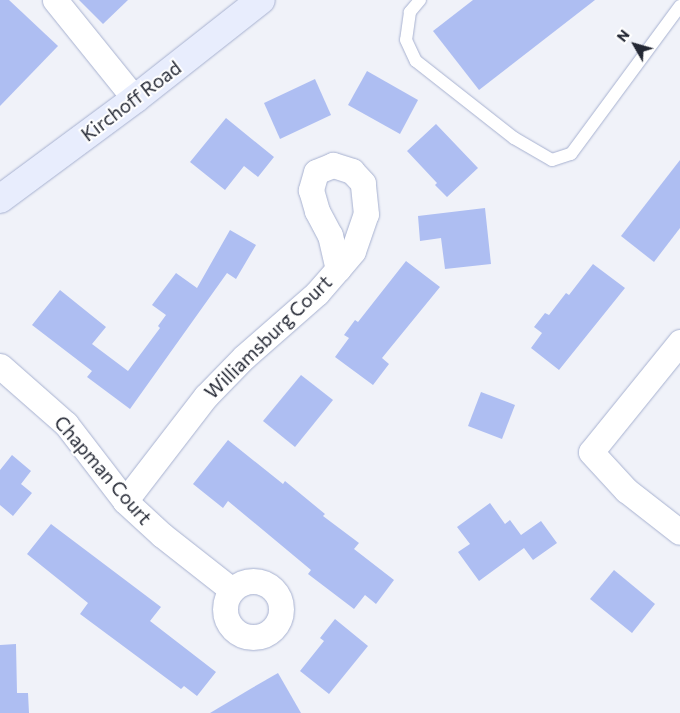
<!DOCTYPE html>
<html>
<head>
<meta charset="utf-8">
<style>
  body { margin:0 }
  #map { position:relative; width:680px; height:713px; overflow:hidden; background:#f0f2f9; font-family:Commissioner,sans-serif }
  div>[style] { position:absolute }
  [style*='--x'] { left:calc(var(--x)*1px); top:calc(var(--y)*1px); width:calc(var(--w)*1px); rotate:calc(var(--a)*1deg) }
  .building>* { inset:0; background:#aebef2 }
  .roads { filter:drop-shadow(0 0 1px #a7b1d0) drop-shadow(0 0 1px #a7b1d0) }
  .service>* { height:12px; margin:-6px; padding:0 6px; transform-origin:6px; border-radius:6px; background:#fff }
  .minor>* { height:25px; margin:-12.5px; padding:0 12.5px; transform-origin:12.5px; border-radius:12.5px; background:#fff }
  .minor>.ring { margin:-12.5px; padding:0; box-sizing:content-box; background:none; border:25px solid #fff; border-radius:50% }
  .secondary>* { height:28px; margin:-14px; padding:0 14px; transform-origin:14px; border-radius:14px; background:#e8edfd }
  span { translate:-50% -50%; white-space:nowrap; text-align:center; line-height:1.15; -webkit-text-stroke:4px #fff; paint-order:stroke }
  .street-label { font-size:19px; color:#242834 }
  .north { position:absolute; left:610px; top:20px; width:50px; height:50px; -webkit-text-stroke:4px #fff; paint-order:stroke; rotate:308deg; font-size:14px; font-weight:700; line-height:20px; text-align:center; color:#242834 }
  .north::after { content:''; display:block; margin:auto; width:18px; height:22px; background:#242834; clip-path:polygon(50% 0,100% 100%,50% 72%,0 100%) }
</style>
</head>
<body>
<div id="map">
  <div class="building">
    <div style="clip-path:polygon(0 0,9px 0,58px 46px,0 106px)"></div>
    <div style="clip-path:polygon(79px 0,128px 0,103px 24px)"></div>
    <div style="clip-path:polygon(473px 0,595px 0,479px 90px,433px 31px)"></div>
    <div style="clip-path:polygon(367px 71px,418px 100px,400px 134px,348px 105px)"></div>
    <div style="clip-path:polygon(315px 79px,331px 115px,280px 139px,264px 103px)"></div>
    <div style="clip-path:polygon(226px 118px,274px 157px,258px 177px,244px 166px,225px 190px,190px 162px)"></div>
    <div style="clip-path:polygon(436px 124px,478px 168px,447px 197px,435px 185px,437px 183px,407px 151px)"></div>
    <div style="clip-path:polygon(680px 160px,680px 228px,654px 262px,621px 236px)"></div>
    <div style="clip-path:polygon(485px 208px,491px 264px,445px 269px,441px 238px,420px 241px,418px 216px)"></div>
    <div style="clip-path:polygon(230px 230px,256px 245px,236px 279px,227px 273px,130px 409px,87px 377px,92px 371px,32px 325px,60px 290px,106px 327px,92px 344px,128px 371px,160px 328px,158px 326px,166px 315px,152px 305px,176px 273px,197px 288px)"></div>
    <div style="clip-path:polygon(406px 261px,440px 287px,382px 358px,389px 364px,373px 385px,335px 357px,349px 338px,344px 335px,355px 320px,358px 322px)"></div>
    <div style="clip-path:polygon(593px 264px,625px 288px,559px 370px,531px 348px,542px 333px,534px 327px,545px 313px,549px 315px,566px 293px,569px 295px)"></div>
    <div style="clip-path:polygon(301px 375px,333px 400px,295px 447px,263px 421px)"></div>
    <div style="clip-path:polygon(481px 392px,515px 405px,502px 439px,468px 426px)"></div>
    <div style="clip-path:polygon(228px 440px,283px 484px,285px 481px,325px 514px,323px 516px,359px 543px,354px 549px,394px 580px,376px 604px,365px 595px,354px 609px,308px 574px,311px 570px,228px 501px,223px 508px,193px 484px)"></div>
    <div style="clip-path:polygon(12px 455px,31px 471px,21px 484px,32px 493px,13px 516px,0 505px,0 470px)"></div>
    <div style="clip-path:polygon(490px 503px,505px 524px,510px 520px,521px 535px,541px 521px,557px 543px,533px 560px,524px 548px,479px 581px,458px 552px,470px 544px,457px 527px)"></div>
    <div style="clip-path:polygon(51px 524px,161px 607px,150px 621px,216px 672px,197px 696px,184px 686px,181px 689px,80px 614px,88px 603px,27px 554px)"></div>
    <div style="clip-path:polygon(614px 570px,655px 604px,632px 633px,590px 599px)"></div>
    <div style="clip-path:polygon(335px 619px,368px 646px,329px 694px,300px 671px,324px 641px,320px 638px)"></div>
    <div style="clip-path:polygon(16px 644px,17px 693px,28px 693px,29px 713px,0 713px,0 645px)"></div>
    <div style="clip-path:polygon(278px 673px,301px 713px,210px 713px,252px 688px)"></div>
  </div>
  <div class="roads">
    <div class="service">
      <div style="--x:420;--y:0;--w:16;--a:130"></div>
      <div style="--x:410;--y:12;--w:28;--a:98"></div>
      <div style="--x:406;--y:40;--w:23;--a:65"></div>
      <div style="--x:416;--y:61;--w:125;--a:38.2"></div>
      <div style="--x:514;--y:138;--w:44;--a:30.1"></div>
      <div style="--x:552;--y:160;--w:20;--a:-18"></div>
      <div style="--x:571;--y:154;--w:184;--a:-53.6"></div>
    </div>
    <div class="minor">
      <div style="--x:55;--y:0;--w:127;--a:51.1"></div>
      <div style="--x:680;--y:342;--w:141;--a:129"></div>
      <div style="--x:591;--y:452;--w:52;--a:47.4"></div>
      <div style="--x:626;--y:490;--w:68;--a:37.9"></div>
      <div style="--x:0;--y:366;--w:88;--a:41.3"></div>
      <div style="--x:66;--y:424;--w:97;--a:52.5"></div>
      <div style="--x:125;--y:501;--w:50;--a:42.6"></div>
      <div style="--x:162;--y:535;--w:89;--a:38.2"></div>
      <div style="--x:125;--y:501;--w:133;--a:-52.4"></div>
      <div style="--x:206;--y:396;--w:54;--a:-45.7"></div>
      <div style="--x:244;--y:357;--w:97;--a:-41.2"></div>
      <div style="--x:317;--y:293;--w:32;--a:-49"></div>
      <div style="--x:338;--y:269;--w:23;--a:-50"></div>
      <div style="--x:353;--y:251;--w:39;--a:-71"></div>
      <div style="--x:366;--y:214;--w:31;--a:-96"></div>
      <div style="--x:363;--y:183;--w:16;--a:-133"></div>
      <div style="--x:352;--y:171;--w:20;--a:-162"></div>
      <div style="--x:333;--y:165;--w:18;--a:158"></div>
      <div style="--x:316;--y:172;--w:19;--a:106"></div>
      <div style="--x:311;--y:190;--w:22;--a:74"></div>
      <div style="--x:317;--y:211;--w:27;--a:62"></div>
      <div style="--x:330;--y:235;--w:35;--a:77"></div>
      <div class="ring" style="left:225px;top:581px;width:31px;height:31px"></div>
    </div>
    <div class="secondary">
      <div style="--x:0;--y:199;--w:168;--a:-36.5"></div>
      <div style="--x:135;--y:99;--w:160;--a:-38.2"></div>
    </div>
  </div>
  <div class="street-label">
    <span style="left:131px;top:101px;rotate:-37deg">Kirchoff Road</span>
    <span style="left:268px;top:337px;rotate:-44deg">Williamsburg Court</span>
    <span style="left:103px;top:470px;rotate:49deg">Chapman Court</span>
  </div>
  <div class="north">N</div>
</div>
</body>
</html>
